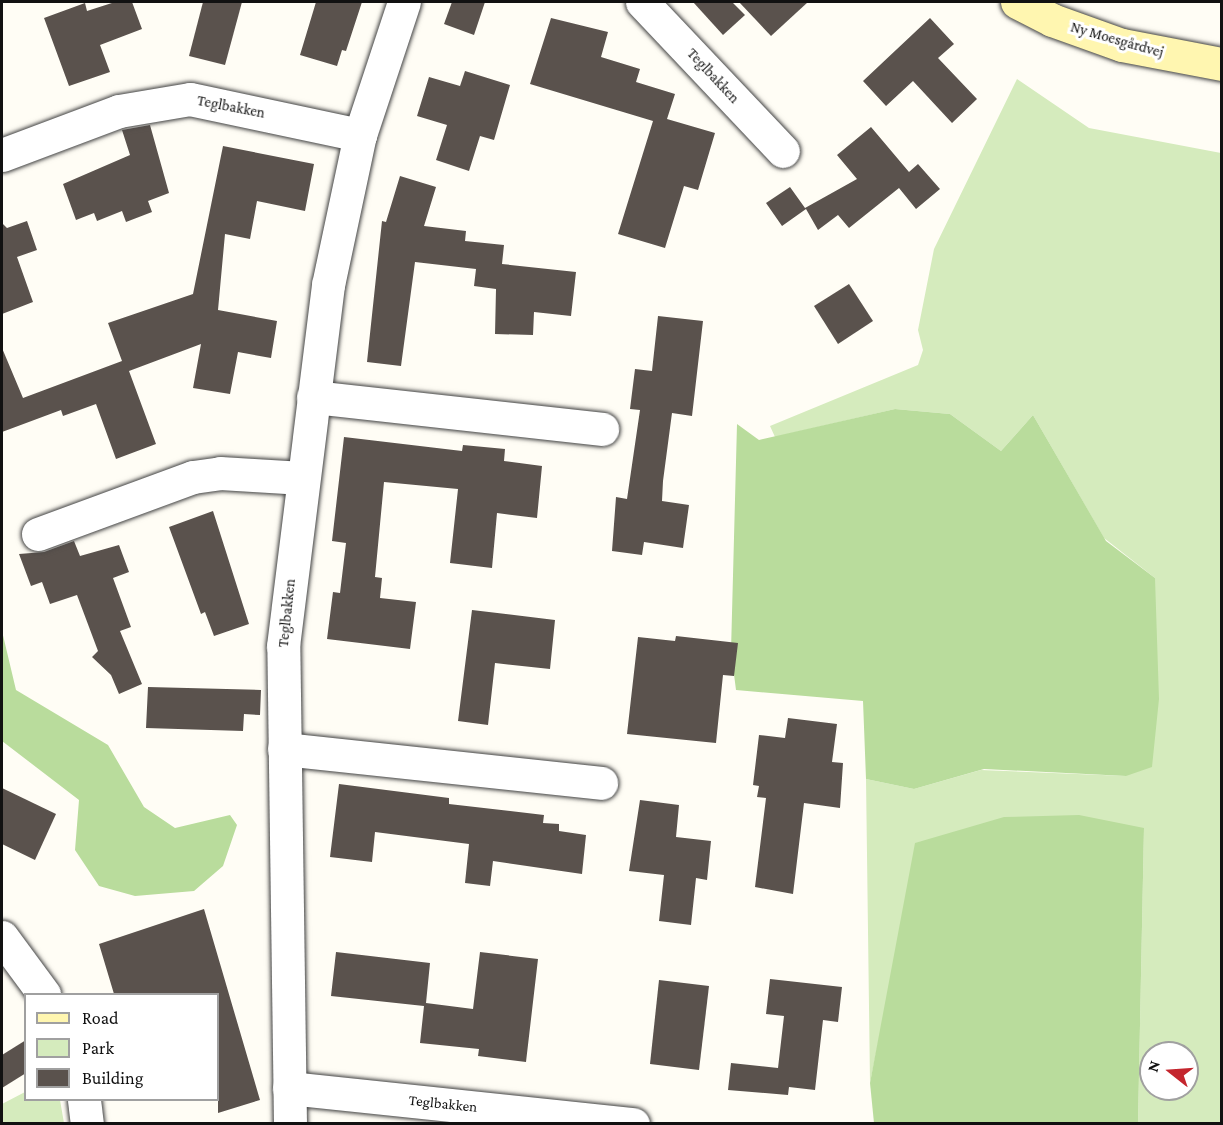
<!DOCTYPE html>
<html>
<head>
<meta charset="utf-8">
<style>
  body { margin:0 }
  #map { position:relative; width:1223px; height:1125px; overflow:hidden; background:#fffdf5; font-family:"Crimson Pro",serif }
  div>[style] { position:absolute }
  [style*='--x'] { left:calc(var(--x)*1px); top:calc(var(--y)*1px); width:calc(var(--w)*1px); rotate:calc(var(--a)*1deg) }
  .green>* { inset:0; background:#d5ebbd }
  .forest>* { inset:0; background:#b9dc9c }
  .building>* { inset:0; background:#5a524d }
  .roads { filter:drop-shadow(0 0 2px #444) drop-shadow(0 0 2px #444) }
  .street>* { height:33px; margin:-16.5px; padding:0 16.5px; transform-origin:16.5px; border-radius:16.5px; background:#fff }
  .secondary>* { height:33px; margin:-16.5px; padding:0 16.5px; transform-origin:16.5px; border-radius:16.5px; background:#fff6b0 }
  span { translate:-50% -50%; white-space:nowrap; text-align:center; line-height:1.15; -webkit-text-stroke:6px #fff; paint-order:stroke }
  .street-label { font-size:15px; color:#111 }
  .frame { position:absolute; inset:0; border:3px solid #111; pointer-events:none }
  .legend { position:absolute; left:24px; top:993px; width:195px; height:108px; box-sizing:border-box; background:#fff; border:2px solid #a0a0a0; margin:0; padding:8px 10px; list-style:none; font-size:18px; color:#111 }
  .legend li { display:flex; align-items:center; gap:12px; height:30px }
  .legend b { width:30px; border:2px solid #a0a0a0 }
  .north { position:absolute; left:1139px; top:1041px; width:60px; height:60px; box-sizing:border-box; background:#fff; border:2px solid #a0a0a0; border-radius:50%; rotate:287deg; font-size:16px; font-weight:700; line-height:24px; text-align:center; color:#111 }
  .north::after { content:''; display:block; margin:auto; width:21px; height:27px; background:#c4262e; clip-path:polygon(50% 0,100% 100%,50% 72%,0 100%) }
</style>
</head>
<body>
<div id="map">
  <div class="green">
    <div style="clip-path:polygon(evenodd,1017px 79px,1089px 128px,1221px 153px,1221px 1123px,1138px 1123px,1144px 828px,919px 842px,870px 1083px,866px 779px,914px 789px,981px 770px,1126px 776px,1155px 578px,1104px 538px,1033px 415px,1001px 451px,950px 414px,895px 409px,775px 437px,770px 426px,918px 365px,923px 350px,918px 330px,934px 249px,1017px 79px,1151px 1053px,1187px 1053px,1187px 1089px,1151px 1089px,1151px 1053px)"></div>
    <div style="clip-path:polygon(25px 1092px,26px 1100px,60px 1100px,64px 1123px,2px 1123px,2px 1104px)"></div>
  </div>
  <div class="forest">
    <div style="clip-path:polygon(895px 409px,950px 414px,1001px 451px,1033px 415px,1106px 541px,1155px 578px,1159px 699px,1152px 767px,1126px 776px,984px 769px,914px 789px,866px 779px,863px 701px,736px 690px,731px 651px,737px 424px,759px 440px)"></div>
    <div style="clip-path:polygon(2px 631px,16px 690px,108px 745px,144px 807px,175px 828px,230px 815px,237px 825px,223px 866px,194px 891px,135px 896px,99px 886px,75px 850px,79px 800px,2px 741px)"></div>
    <div style="clip-path:polygon(1079px 815px,1144px 828px,1138px 1123px,874px 1123px,870px 1083px,915px 843px,1004px 817px)"></div>
  </div>
  <div class="building">
    <div style="clip-path:polygon(115px 2px,132px 2px,142px 29px,100px 45px,110px 72px,69px 86px,44px 18px,85px 3px,87px 11px)"></div>
    <div style="clip-path:polygon(203px 2px,242px 2px,225px 65px,189px 56px)"></div>
    <div style="clip-path:polygon(316px 2px,362px 2px,346px 51px,342px 50px,337px 66px,300px 55px)"></div>
    <div style="clip-path:polygon(452px 2px,485px 2px,474px 35px,444px 24px)"></div>
    <div style="clip-path:polygon(693px 2px,732px 2px,745px 15px,723px 35px)"></div>
    <div style="clip-path:polygon(739px 2px,808px 2px,771px 36px)"></div>
    <div style="clip-path:polygon(551px 18px,608px 32px,601px 57px,640px 69px,636px 82px,675px 94px,667px 119px,715px 133px,698px 190px,684px 186px,665px 248px,618px 234px,653px 121px,530px 84px)"></div>
    <div style="clip-path:polygon(930px 18px,954px 44px,938px 58px,977px 99px,952px 123px,913px 81px,886px 106px,863px 81px)"></div>
    <div style="clip-path:polygon(465px 71px,510px 85px,494px 140px,480px 136px,469px 171px,436px 160px,447px 125px,417px 116px,429px 77px,460px 86px)"></div>
    <div style="clip-path:polygon(150px 125px,169px 193px,148px 201px,152px 212px,126px 222px,122px 211px,97px 221px,94px 213px,76px 220px,63px 184px,130px 155px,122px 130px)"></div>
    <div style="clip-path:polygon(871px 127px,909px 172px,918px 164px,940px 189px,916px 209px,899px 188px,849px 228px,838px 215px,818px 230px,806px 209px,782px 226px,766px 203px,790px 187px,805px 208px,857px 179px,837px 155px)"></div>
    <div style="clip-path:polygon(223px 146px,314px 164px,305px 211px,257px 201px,250px 239px,225px 234px,218px 310px,277px 321px,271px 358px,238px 352px,230px 394px,193px 388px,201px 344px,129px 371px,156px 444px,116px 459px,96px 404px,63px 416px,61px 410px,2px 432px,2px 348px,23px 398px,122px 361px,108px 323px,193px 294px)"></div>
    <div style="clip-path:polygon(400px 176px,436px 187px,424px 226px,466px 231px,465px 241px,504px 245px,502px 264px,576px 272px,571px 316px,534px 312px,533px 335px,495px 334px,496px 289px,474px 286px,476px 269px,415px 262px,401px 366px,367px 362px,382px 221px,386px 222px)"></div>
    <div style="clip-path:polygon(27px 221px,37px 250px,17px 257px,33px 302px,2px 314px,2px 223px,7px 228px)"></div>
    <div style="clip-path:polygon(849px 284px,873px 321px,838px 344px,814px 306px)"></div>
    <div style="clip-path:polygon(658px 316px,703px 321px,692px 416px,672px 413px,663px 481px,662px 501px,689px 505px,683px 548px,644px 542px,642px 555px,612px 551px,616px 497px,627px 499px,640px 410px,630px 409px,635px 369px,652px 371px)"></div>
    <div style="clip-path:polygon(344px 437px,462px 451px,463px 445px,505px 449px,504px 461px,542px 466px,537px 518px,497px 513px,492px 568px,450px 563px,458px 489px,384px 482px,375px 577px,382px 578px,380px 598px,416px 602px,410px 649px,327px 639px,333px 592px,340px 593px,346px 543px,332px 541px)"></div>
    <div style="clip-path:polygon(213px 511px,249px 624px,214px 636px,205px 612px,201px 614px,169px 527px)"></div>
    <div style="clip-path:polygon(74px 541px,80px 556px,119px 545px,129px 572px,113px 578px,131px 627px,120px 631px,142px 684px,119px 694px,111px 675px,92px 657px,98px 651px,77px 595px,50px 604px,42px 582px,31px 586px,19px 554px,44px 552px)"></div>
    <div style="clip-path:polygon(472px 610px,555px 620px,550px 669px,495px 663px,488px 725px,458px 721px)"></div>
    <div style="clip-path:polygon(676px 636px,738px 643px,734px 676px,723px 675px,716px 743px,627px 734px,638px 637px,675px 641px)"></div>
    <div style="clip-path:polygon(148px 687px,261px 690px,260px 715px,244px 714px,243px 731px,146px 728px)"></div>
    <div style="clip-path:polygon(788px 718px,837px 724px,832px 762px,843px 763px,840px 808px,804px 803px,793px 894px,755px 887px,766px 798px,757px 797px,759px 786px,753px 785px,759px 735px,785px 738px)"></div>
    <div style="clip-path:polygon(339px 784px,449px 798px,449px 804px,544px 815px,543px 823px,559px 824px,559px 831px,586px 835px,582px 874px,493px 861px,490px 886px,465px 883px,469px 844px,375px 832px,372px 862px,330px 857px)"></div>
    <div style="clip-path:polygon(2px 788px,56px 814px,35px 860px,2px 844px)"></div>
    <div style="clip-path:polygon(640px 800px,679px 805px,676px 837px,711px 841px,707px 880px,696px 878px,691px 925px,659px 921px,664px 875px,629px 871px)"></div>
    <div style="clip-path:polygon(204px 909px,260px 1100px,218px 1113px,218px 994px,114px 994px,99px 944px)"></div>
    <div style="clip-path:polygon(336px 952px,430px 963px,426px 1003px,473px 1009px,480px 952px,538px 959px,526px 1062px,478px 1056px,479px 1049px,420px 1043px,424px 1006px,331px 996px)"></div>
    <div style="clip-path:polygon(770px 979px,842px 987px,838px 1022px,823px 1020px,815px 1090px,789px 1087px,788px 1095px,728px 1090px,731px 1063px,778px 1068px,784px 1016px,766px 1014px)"></div>
    <div style="clip-path:polygon(659px 980px,709px 986px,699px 1070px,650px 1064px)"></div>
    <div style="clip-path:polygon(26px 1040px,26px 1073px,2px 1088px,2px 1055px)"></div>
  </div>
  <div class="roads">
    <div class="street">
      <div style="--x:642;--y:2;--w:205;--a:46.6"></div>
      <div style="--x:2;--y:155;--w:125;--a:-20.6"></div>
      <div style="--x:119;--y:111;--w:72;--a:-9.6"></div>
      <div style="--x:190;--y:99;--w:174;--a:12"></div>
      <div style="--x:313;--y:397;--w:291;--a:6.3"></div>
      <div style="--x:38;--y:534;--w:165;--a:-20.2"></div>
      <div style="--x:193;--y:477;--w:27;--a:-8"></div>
      <div style="--x:220;--y:473;--w:83;--a:3.4"></div>
      <div style="--x:284;--y:749;--w:319;--a:6.1"></div>
      <div style="--x:2;--y:937;--w:71;--a:53.6"></div>
      <div style="--x:289;--y:1088;--w:346;--a:6"></div>
      <div style="--x:84;--y:1100;--w:24;--a:83"></div>
      <div style="--x:290;--y:1124;--w:478;--a:-90.8"></div>
      <div style="--x:283;--y:646;--w:364;--a:-82.9"></div>
      <div style="--x:328;--y:285;--w:153;--a:-78"></div>
      <div style="--x:360;--y:135;--w:140;--a:-71.7"></div>
    </div>
    <div class="secondary">
      <div style="--x:1017;--y:2;--w:39;--a:27"></div>
      <div style="--x:1052;--y:20;--w:74;--a:19.7"></div>
      <div style="--x:1122;--y:45;--w:102;--a:10.8"></div>
    </div>
  </div>
  <div class="street-label">
    <span style="left:1117px;top:40px;rotate:16deg">Ny Moesgårdvej</span>
    <span style="left:713px;top:76px;rotate:47deg">Teglbakken</span>
    <span style="left:231px;top:107px;rotate:11deg">Teglbakken</span>
    <span style="left:287px;top:613px;rotate:-84deg">Teglbakken</span>
    <span style="left:443px;top:1104px;rotate:6deg">Teglbakken</span>
  </div>
  <div class="frame"></div>
  <ul class="legend">
  <li><b style="height:8px;background:#fff6b0"></b>Road</li>
  <li><b style="height:16px;background:#d5ebbd"></b>Park</li>
  <li><b style="height:16px;background:#5a524d"></b>Building</li>
  </ul>
  <div class="north">N</div>
</div>
</body>
</html>
